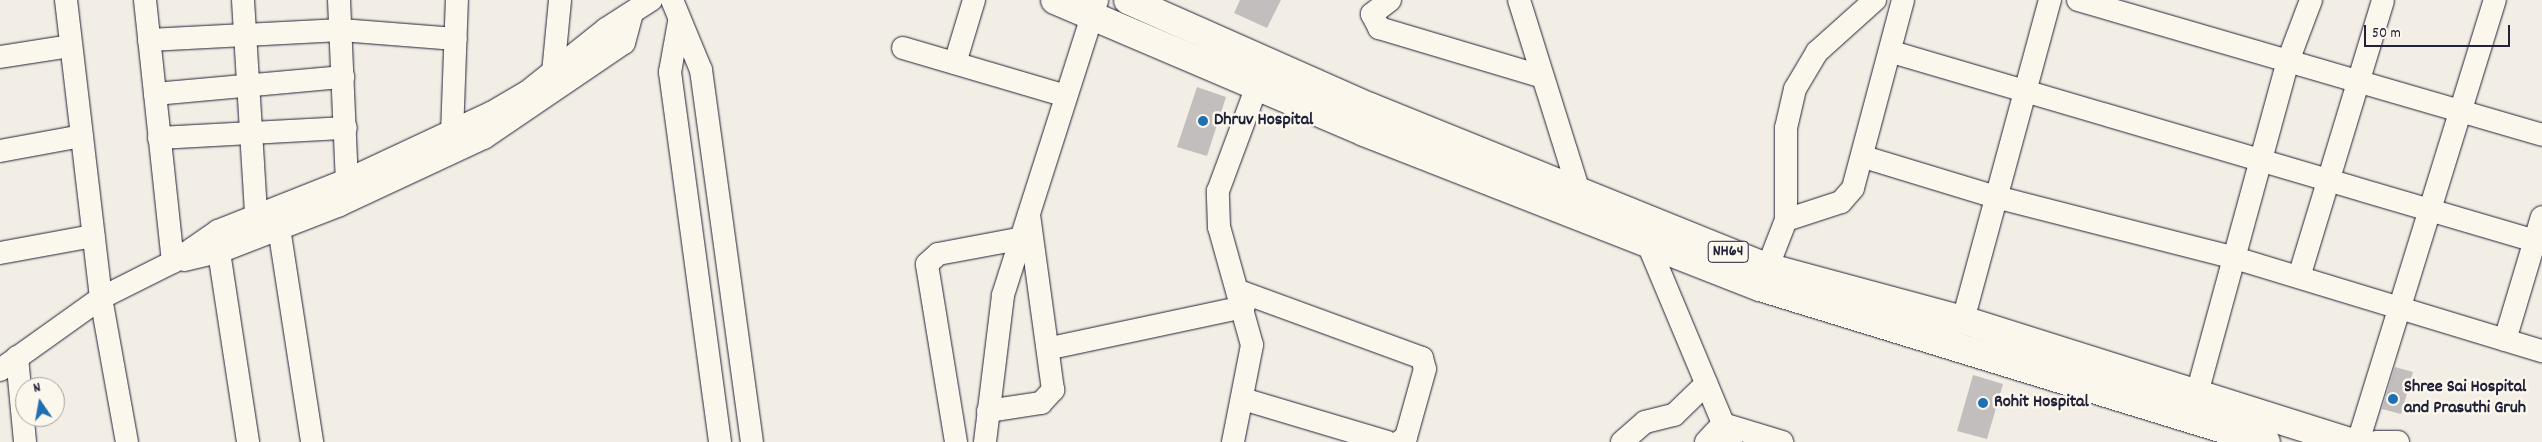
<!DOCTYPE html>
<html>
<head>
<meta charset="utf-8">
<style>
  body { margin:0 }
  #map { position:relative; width:2542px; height:442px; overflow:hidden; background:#f2eee5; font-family:Dekko,sans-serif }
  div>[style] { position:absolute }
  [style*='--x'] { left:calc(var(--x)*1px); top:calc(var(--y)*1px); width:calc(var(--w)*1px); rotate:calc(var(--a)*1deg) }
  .building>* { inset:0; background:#c2bebe }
  .roads { filter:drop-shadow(0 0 1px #22223b) drop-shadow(0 0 1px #22223b) }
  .minor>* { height:22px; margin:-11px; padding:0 11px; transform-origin:11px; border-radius:11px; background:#fbf7ec }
  .major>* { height:28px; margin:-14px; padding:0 14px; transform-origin:14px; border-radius:14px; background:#fbf7ec }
  .dots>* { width:14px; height:14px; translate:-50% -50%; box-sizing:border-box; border:2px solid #fbf7ec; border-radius:50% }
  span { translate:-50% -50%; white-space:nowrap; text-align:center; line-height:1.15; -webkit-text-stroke:5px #fbf7ec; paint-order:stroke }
  .shield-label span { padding:1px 4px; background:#fbf7ec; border:1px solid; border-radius:4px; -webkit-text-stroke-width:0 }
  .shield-label { font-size:16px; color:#22223b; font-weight:700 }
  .poi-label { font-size:18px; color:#22223b; font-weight:700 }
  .left { translate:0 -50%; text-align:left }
  .north { position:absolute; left:15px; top:377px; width:50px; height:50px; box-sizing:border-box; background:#fbf7ec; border:1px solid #a4a2a5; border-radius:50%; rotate:348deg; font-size:14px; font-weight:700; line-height:20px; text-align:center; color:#22223b }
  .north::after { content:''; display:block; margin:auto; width:18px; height:22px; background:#1f6fb2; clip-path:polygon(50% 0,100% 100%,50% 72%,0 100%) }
  .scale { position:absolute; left:2364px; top:25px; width:146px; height:22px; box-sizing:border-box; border:2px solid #22223b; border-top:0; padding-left:6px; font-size:15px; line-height:18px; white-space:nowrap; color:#22223b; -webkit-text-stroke:4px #fbf7ec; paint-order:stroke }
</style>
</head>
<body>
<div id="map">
  <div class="building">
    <div style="clip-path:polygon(1240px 0,1281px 0,1267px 28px,1234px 13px)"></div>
    <div style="clip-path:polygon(1197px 87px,1226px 97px,1207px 156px,1177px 147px)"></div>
    <div style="clip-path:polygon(2395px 367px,2413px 372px,2401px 414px,2382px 409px)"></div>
    <div style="clip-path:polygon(1973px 375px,2003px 384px,1987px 439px,1957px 431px)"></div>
  </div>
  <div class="roads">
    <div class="minor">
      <div style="--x:66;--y:0;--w:300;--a:83.3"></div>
      <div style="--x:101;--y:298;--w:146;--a:79.8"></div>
      <div style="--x:145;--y:0;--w:263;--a:83.9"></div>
      <div style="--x:243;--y:0;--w:215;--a:86.5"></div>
      <div style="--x:339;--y:0;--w:180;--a:87.5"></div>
      <div style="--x:672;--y:0;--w:76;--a:67.5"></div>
      <div style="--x:701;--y:70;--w:375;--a:82.2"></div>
      <div style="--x:1390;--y:0;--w:23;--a:142"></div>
      <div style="--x:1372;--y:14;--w:16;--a:63"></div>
      <div style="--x:1379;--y:28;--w:171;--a:16.6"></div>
      <div style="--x:1519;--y:0;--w:200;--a:72.6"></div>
      <div style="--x:2078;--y:0;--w:483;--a:16.2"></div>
      <div style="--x:679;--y:22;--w:51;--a:100.2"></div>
      <div style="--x:670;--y:72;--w:373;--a:82.3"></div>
      <div style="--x:149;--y:40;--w:192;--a:-3"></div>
      <div style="--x:341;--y:30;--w:115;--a:4.5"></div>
      <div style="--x:903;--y:48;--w:170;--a:16.4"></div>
      <div style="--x:1892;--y:52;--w:677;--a:16.38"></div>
      <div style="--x:0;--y:57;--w:72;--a:-8.8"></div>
      <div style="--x:955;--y:63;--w:66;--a:-73.2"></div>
      <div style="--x:553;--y:73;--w:73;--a:-84.5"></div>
      <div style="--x:155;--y:94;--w:189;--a:-5.2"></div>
      <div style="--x:452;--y:134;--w:134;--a:-87.9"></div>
      <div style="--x:159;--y:138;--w:187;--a:-3.1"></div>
      <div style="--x:0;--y:151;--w:83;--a:-10.4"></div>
      <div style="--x:1864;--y:157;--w:138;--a:16.9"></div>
      <div style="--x:1996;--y:197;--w:247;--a:14.3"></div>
      <div style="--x:2235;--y:258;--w:321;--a:16.9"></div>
      <div style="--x:1786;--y:220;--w:58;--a:-18.1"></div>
      <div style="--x:1841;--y:202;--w:18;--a:-49"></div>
      <div style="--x:1853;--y:188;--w:195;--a:-75.1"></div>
      <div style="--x:279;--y:228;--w:217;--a:81.2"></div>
      <div style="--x:1648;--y:244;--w:215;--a:67.3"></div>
      <div style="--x:219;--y:252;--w:192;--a:81.3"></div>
      <div style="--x:0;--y:253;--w:95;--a:-10.4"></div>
      <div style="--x:184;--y:260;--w:36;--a:-13"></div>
      <div style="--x:219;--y:252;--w:130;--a:-21.2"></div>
      <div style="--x:340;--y:205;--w:159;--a:-25"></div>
      <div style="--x:484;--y:138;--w:169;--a:-34.2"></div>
      <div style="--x:624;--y:43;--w:30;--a:-75"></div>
      <div style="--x:2299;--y:277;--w:289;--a:-73.1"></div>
      <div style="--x:1761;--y:284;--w:69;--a:-68.7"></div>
      <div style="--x:1786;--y:220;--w:92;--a:-90"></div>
      <div style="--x:1786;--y:128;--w:40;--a:-77"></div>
      <div style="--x:1795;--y:89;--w:43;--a:-59.3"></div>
      <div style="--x:1817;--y:52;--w:78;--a:-41.9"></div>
      <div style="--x:1239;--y:291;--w:195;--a:20.1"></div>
      <div style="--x:1422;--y:358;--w:11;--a:75"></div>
      <div style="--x:1425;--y:369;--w:71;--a:105.6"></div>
      <div style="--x:1406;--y:437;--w:9;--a:144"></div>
      <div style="--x:1963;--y:320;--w:332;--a:-74.8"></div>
      <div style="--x:2505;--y:340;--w:128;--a:-73.3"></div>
      <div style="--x:1051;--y:348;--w:197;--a:-12"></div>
      <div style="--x:17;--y:357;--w:85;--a:84.6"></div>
      <div style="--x:0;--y:370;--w:124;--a:-35.5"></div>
      <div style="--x:101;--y:298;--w:80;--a:-26.6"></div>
      <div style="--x:173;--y:262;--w:55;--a:-34.6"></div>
      <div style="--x:218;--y:231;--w:139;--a:-21.6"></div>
      <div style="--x:347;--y:180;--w:159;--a:-25"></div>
      <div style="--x:491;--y:113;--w:42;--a:-30.3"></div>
      <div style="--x:527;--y:92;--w:101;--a:-38.6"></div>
      <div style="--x:606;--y:29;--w:54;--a:-32.8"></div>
      <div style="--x:2196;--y:397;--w:348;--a:-74.7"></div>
      <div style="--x:2288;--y:61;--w:65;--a:-69.3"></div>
      <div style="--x:1243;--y:399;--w:150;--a:16.6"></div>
      <div style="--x:988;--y:411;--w:54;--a:-8.6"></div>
      <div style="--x:1041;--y:403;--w:18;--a:-47"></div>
      <div style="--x:1053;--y:390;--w:177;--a:-97.8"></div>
      <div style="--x:956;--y:442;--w:180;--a:-99.3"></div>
      <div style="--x:927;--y:264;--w:15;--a:-42"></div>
      <div style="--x:938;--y:254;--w:81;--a:-10.6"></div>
      <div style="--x:985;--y:442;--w:148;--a:-83"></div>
      <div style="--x:1003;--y:295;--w:310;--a:-72.3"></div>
      <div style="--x:1233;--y:442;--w:99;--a:-78.9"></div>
      <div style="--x:1252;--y:345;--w:123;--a:-105.6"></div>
      <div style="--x:1219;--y:227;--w:36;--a:-92"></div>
      <div style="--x:1218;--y:191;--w:112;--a:-69.6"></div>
      <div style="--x:1622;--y:442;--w:30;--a:-41"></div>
      <div style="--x:1645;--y:422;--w:30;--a:-14"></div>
      <div style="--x:1674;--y:415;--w:45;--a:-44.1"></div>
      <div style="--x:1706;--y:442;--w:25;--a:-47"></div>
      <div style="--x:1723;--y:424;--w:62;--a:17"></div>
      <div style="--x:2358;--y:442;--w:463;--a:-72.8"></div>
      <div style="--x:2376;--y:442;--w:22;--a:0"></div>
    </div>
    <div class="major">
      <div style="--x:1055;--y:0;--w:336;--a:23.1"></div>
      <div style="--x:1364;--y:132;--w:425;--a:21.4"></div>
      <div style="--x:1760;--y:287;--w:529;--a:17.03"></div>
      <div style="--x:1128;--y:0;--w:265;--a:23.9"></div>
      <div style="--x:1370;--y:107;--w:427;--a:22"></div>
      <div style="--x:1766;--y:267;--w:204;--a:15.1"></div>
      <div style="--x:1963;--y:320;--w:406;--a:17.5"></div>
    </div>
  </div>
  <div class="dots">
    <div style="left:1203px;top:121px;background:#1f6fb2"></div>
    <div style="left:2393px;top:399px;background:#1f6fb2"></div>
    <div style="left:1983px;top:403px;background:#1f6fb2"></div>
  </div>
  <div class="shield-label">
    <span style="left:1728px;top:252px">NH64</span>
  </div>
  <div class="poi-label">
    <span class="left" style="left:1214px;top:121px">Dhruv Hospital</span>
    <span class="left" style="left:2404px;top:399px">Shree Sai Hospital<br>and Prasuthi Gruh</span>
    <span class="left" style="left:1994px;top:403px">Rohit Hospital</span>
  </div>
  <div class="north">N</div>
  <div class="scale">50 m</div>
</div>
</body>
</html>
